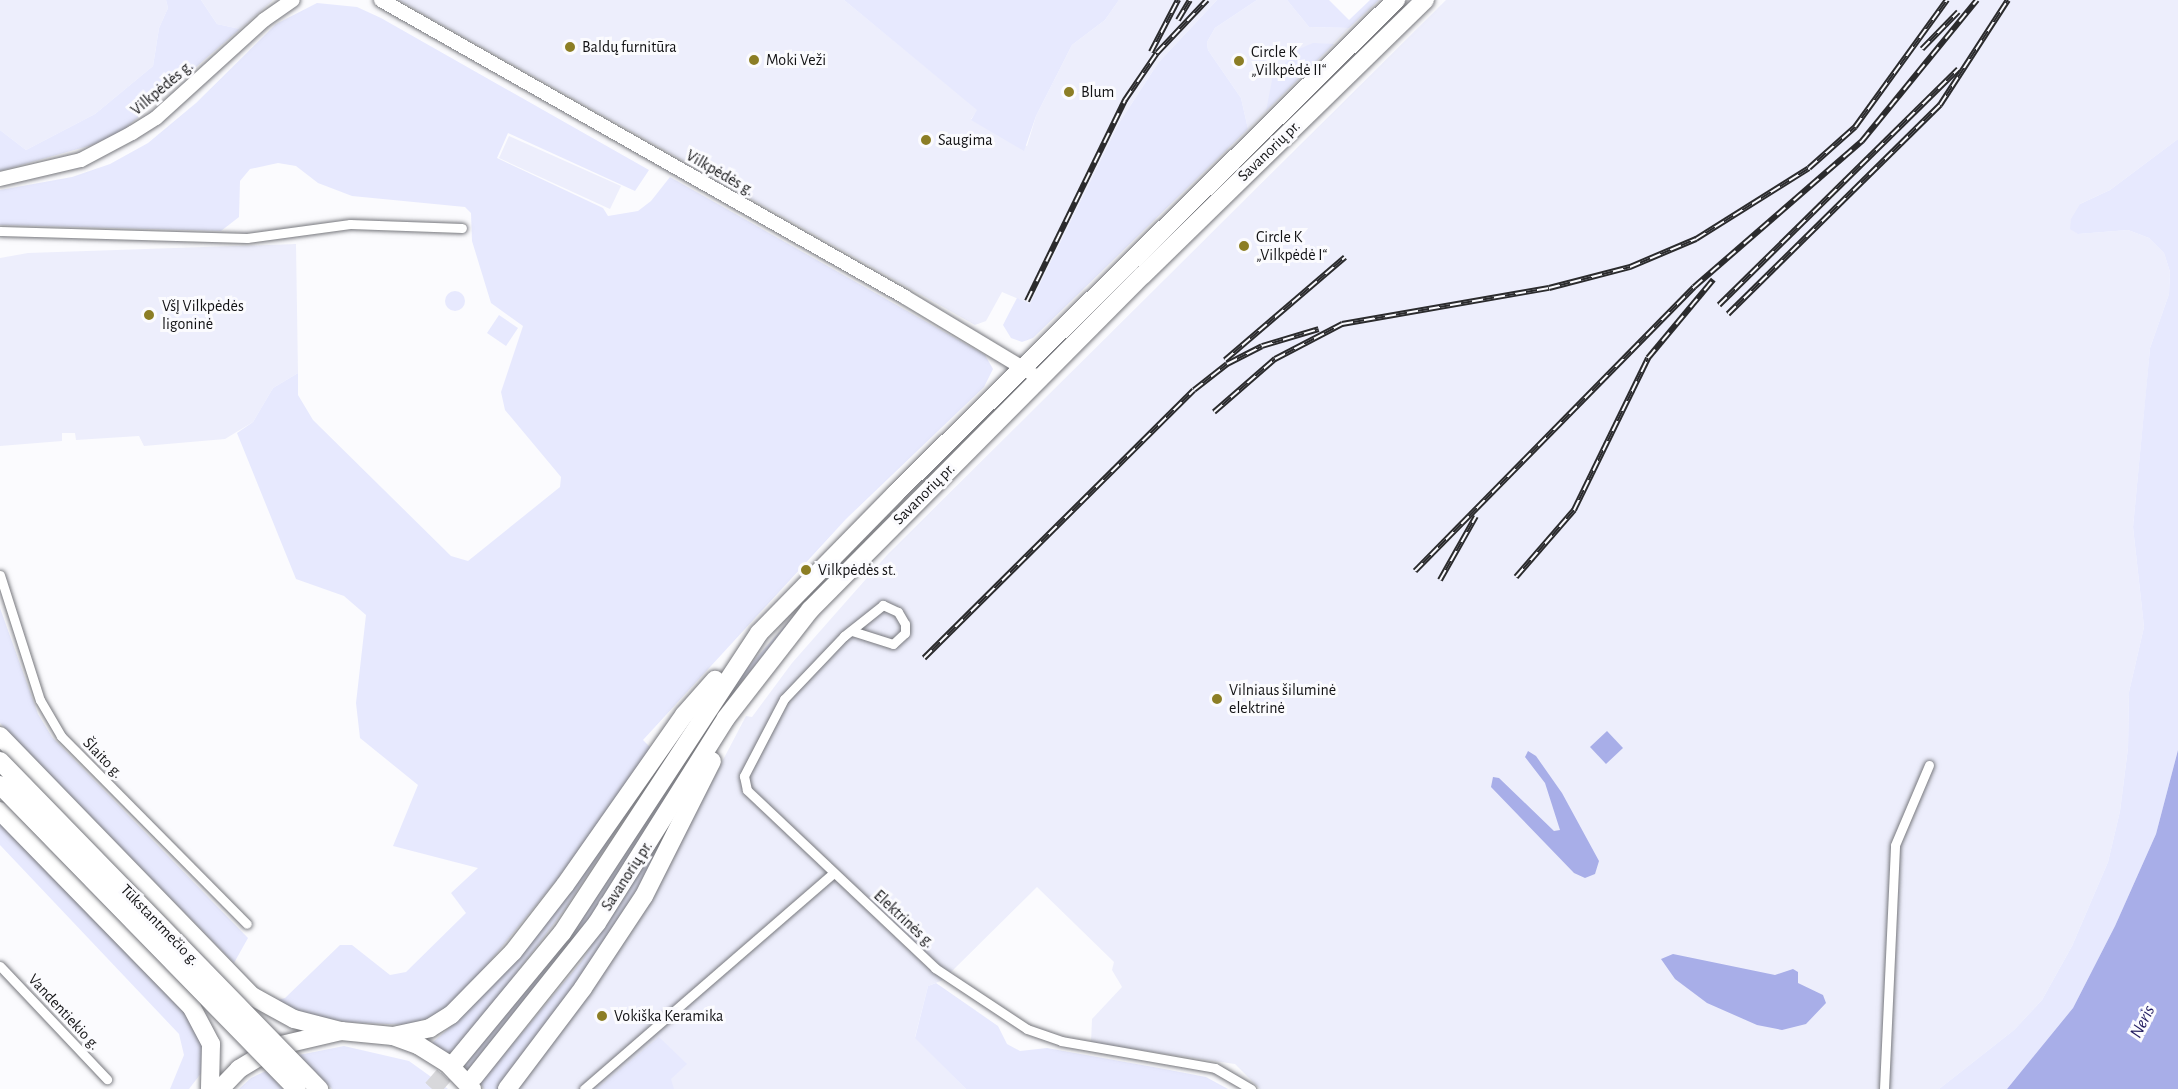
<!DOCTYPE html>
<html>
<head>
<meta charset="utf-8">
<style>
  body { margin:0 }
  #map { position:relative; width:2178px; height:1089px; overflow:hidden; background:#fbfbfe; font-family:"Alegreya Sans",sans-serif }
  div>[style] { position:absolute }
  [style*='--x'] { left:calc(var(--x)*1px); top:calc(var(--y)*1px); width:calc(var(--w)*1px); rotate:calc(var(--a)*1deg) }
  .built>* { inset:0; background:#edeefc }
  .green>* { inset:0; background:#e7e9fe }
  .round { border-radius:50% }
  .water>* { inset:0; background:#a8aee8 }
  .highway-tunnel>* { height:18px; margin-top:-9px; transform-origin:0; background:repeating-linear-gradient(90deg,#d8d8db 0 18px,transparent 0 27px) }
  .roads { filter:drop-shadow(0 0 2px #77787d) drop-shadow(0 0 2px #77787d) }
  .street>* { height:9px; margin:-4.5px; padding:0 4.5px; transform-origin:4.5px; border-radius:4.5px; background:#fff }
  .secondary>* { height:14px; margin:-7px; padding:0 7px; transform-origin:7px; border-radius:7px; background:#fff }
  .highway>* { height:18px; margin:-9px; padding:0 9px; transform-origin:9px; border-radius:9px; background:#fff }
  .rail>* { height:6px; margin-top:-3px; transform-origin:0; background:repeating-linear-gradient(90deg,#fbfbfe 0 11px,#2b2b2d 0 22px); box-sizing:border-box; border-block:2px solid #2b2b2d }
  .bridges { filter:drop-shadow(0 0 2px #77787d) drop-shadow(0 0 2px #77787d) }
  .highway-bridge>* { height:18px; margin:-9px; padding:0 9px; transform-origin:9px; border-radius:9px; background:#fff }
  .dots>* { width:16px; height:16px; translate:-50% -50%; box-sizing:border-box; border:3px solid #fbfbfe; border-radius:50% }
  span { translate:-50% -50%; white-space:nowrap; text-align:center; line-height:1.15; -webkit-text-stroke:6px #fbfbfe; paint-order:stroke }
  .poi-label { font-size:16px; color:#121214 }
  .left { translate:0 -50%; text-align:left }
  .street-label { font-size:16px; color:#121214 }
  .water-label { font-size:18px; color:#231d60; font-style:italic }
</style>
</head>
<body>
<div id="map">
  <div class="built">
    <div style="clip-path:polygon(0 0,166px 0,168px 8px,159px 28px,153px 66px,95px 114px,26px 150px,0 130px)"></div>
    <div style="clip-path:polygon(201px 0,273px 0,240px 29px,217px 24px)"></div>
    <div style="clip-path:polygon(399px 0,844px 0,978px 110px,971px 119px,1027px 146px,1036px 116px,1072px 45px,1105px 20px,1119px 0,1217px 0,1158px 63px,1119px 123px,1030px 304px,1002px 292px,986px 321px,975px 325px)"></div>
    <div style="clip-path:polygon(1257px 0,1287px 0,1309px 27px,1349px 28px,1248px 129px,1241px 98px,1208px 50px,1207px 42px,1215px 28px)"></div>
    <div style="clip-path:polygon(1446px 0,2178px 0,2178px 139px,2110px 190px,2080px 204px,2078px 234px,2128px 230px,2149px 238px,2164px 253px,2170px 272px,2169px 294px,2150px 348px,2146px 392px,2133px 527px,2144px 627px,2129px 692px,2128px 748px,2120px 811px,2108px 862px,2072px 946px,2042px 1000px,2014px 1030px,1939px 1089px,1260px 1089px,1235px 1064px,1091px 1043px,1092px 1019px,1122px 987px,1112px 970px,1114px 962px,1037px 887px,943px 980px,928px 986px,915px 1037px,966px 1089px,517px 1089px,668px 865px,746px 716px,752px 717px,792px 663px,888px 554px)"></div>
    <div style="clip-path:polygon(509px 136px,621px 186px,610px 209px,499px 158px)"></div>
    <div style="clip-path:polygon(296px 244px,298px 373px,273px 388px,253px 422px,225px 439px,144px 446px,139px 436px,76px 440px,75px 433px,62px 433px,62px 441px,0 446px,0 258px,28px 253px)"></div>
  </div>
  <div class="green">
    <div style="clip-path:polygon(166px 0,201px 0,217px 24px,240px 29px,121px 132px,92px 145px,0 171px,0 130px,26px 150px,95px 114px,153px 66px,159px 28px,168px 8px)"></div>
    <div style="clip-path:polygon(844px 0,1119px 0,1105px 20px,1072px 45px,1036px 116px,1024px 151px,971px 120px,977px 110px)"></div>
    <div style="clip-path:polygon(1217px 0,1257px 0,1215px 28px,1207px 42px,1208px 50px,1241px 98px,1248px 129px,1033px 338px,1022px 342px,1011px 338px,1003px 325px,1006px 319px,1017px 298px,1030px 304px,1119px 123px,1158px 63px)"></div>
    <div style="clip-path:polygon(1287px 0,1329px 0,1349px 20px,1370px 0,1379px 0,1349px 28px,1309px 27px)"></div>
    <div style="clip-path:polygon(317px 3px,357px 7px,381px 18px,649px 170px,635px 191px,508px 133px,497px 158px,603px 208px,608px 216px,638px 211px,651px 201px,670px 177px,985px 355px,993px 369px,984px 387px,846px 519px,643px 740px,652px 749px,559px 877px,473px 982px,438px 1015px,408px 1025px,346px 1022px,301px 1013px,277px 1000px,285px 998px,340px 945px,352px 945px,390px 975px,406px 972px,466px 913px,451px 893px,478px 868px,393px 846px,418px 785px,360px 738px,356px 703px,366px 615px,344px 596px,296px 579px,237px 433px,253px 422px,273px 388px,298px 373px,298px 395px,313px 420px,451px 556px,468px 561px,560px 487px,561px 477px,505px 410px,501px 392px,523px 326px,491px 303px,472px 241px,471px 213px,465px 207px,352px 196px,318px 183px,296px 166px,278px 163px,250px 169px,240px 181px,239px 217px,221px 231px,0 225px,0 190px,72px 177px,110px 164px,148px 143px,196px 103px,276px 24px)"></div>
    <div style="clip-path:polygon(1313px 43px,1334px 44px,1266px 111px,1273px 75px,1299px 49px)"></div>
    <div style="clip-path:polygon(2178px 139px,2178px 750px,2156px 834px,2115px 926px,2073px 1008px,2007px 1089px,1939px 1089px,2014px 1030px,2042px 1000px,2072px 946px,2108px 862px,2120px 811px,2128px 748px,2129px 692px,2144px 627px,2133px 527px,2150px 348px,2169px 294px,2170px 272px,2164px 253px,2149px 238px,2128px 230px,2078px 234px,2070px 229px,2071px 219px,2080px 204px,2110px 190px)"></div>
    <div class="round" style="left:445px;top:291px;width:20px;height:20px"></div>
    <div style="clip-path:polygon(499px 315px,518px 328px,506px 346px,487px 333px)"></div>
    <div style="clip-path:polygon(814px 593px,738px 686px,595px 913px,467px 1071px,461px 1066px,532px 984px,593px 902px,739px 677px)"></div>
    <div style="clip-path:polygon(0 608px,38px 714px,52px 737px,248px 938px,234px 963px,0 723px)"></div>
    <div style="clip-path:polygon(691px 791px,643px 880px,570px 993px,498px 1089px,484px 1089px,480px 1083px,581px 962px)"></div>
    <div style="clip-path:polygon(637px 799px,565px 909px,486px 1013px,449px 1055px,432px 1043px,456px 1022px)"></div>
    <div style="clip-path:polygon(0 820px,187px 1010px,203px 1036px,202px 1072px,189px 1089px,170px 1089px,184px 1055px,179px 1034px,0 845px)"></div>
    <div style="clip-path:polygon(936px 983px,998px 1026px,1007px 1044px,1020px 1051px,1047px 1048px,1159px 1068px,1206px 1077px,1228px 1089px,966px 1089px,915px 1038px,928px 986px)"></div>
    <div style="clip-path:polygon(659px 1037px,687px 1064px,671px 1079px,674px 1089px,597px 1089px)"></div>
    <div style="clip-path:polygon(344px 1046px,409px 1061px,448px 1089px,332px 1089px,299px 1055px)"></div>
    <div style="clip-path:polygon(266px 1071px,283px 1089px,239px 1089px,251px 1078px)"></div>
  </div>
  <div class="water">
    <div style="clip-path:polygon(1607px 731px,1623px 748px,1606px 764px,1590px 747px)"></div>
    <div style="clip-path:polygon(2178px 750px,2178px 1089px,2007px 1089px,2073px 1008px,2115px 926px,2156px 834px)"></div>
    <div style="clip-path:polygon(1528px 751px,1536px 756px,1562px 793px,1599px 861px,1595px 874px,1585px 878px,1574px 873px,1491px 787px,1493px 777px,1499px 778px,1554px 831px,1560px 830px,1545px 783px,1525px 757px)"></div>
    <div style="clip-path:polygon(1673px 954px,1775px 975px,1793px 969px,1798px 972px,1798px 983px,1823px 995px,1826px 1003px,1806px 1024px,1782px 1030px,1757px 1025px,1707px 1003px,1675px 979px,1661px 959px)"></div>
  </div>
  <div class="highway-tunnel">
    <div style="--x:432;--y:1089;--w:37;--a:-49"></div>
  </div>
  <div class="roads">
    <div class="street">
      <div style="--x:0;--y:231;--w:247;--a:1.6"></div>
      <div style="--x:247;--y:238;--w:104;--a:-7.7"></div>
      <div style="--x:350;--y:224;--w:112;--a:2"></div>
      <div style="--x:0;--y:575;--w:131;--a:72.3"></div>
      <div style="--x:40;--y:700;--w:42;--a:59.7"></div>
      <div style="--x:61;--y:736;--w:264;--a:45.3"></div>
      <div style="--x:852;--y:631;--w:43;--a:17.6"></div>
      <div style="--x:893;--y:644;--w:16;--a:-43"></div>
      <div style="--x:905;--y:633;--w:9;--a:-90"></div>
      <div style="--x:905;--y:624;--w:14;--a:-120"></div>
      <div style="--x:898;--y:612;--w:17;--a:-155"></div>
      <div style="--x:883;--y:605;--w:50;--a:141.5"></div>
      <div style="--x:844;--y:636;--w:87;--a:133.6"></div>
      <div style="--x:784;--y:699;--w:87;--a:117.5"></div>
      <div style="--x:744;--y:776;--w:14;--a:78"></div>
      <div style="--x:747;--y:790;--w:259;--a:43.4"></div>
      <div style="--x:935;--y:968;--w:110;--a:33.5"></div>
      <div style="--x:1027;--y:1029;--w:36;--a:19"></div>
      <div style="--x:1061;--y:1041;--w:156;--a:9.9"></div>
      <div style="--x:1215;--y:1068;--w:42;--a:30.3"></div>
      <div style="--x:0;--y:966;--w:156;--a:46.6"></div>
      <div style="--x:584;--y:1089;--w:330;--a:-40.9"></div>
      <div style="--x:1884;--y:1089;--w:244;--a:-87.4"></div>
      <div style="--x:1895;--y:845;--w:87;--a:-67"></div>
    </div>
    <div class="secondary">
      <div style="--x:381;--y:0;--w:602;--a:29.54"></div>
      <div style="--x:905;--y:297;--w:147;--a:31.1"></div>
      <div style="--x:0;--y:179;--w:83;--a:-13.2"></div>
      <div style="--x:81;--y:160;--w:58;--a:-27.9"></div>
      <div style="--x:132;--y:133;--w:28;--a:-32"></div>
      <div style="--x:156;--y:118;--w:146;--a:-42.2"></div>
      <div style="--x:264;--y:20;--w:35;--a:-35"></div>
    </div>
    <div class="highway">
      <div style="--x:0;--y:736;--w:362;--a:45.9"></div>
      <div style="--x:252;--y:996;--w:48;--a:28.7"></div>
      <div style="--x:294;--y:1019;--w:49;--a:14.3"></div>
      <div style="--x:0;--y:811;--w:275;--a:45.7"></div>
      <div style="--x:192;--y:1008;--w:41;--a:62.2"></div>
      <div style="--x:211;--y:1044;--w:45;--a:91.3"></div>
      <div style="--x:393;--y:1036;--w:38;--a:-12"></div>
      <div style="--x:430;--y:1028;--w:25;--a:-32"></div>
      <div style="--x:451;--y:1015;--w:88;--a:-45.5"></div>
      <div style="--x:513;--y:952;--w:85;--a:-52.2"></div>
      <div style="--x:565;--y:885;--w:208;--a:-55"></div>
      <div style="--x:684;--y:715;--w:47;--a:-48.5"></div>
      <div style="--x:456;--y:1061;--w:166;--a:-50.4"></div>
      <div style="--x:562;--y:933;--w:359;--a:-56.7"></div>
      <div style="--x:759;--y:633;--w:194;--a:-45.6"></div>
      <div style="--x:895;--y:494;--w:704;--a:-44.6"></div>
      <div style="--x:474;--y:1077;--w:197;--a:-51.4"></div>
      <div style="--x:597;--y:923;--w:242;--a:-57.8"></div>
      <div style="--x:726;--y:718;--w:137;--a:-52.1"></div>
      <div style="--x:810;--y:610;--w:472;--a:-45.2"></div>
      <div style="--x:1143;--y:275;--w:394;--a:-44.3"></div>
      <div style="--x:220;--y:1089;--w:28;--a:-46"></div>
      <div style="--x:239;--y:1069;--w:44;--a:-31.2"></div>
      <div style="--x:277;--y:1046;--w:66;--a:-13.2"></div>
      <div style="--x:341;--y:1031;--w:52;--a:5.5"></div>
      <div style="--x:393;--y:1036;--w:27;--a:20"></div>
      <div style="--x:418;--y:1045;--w:34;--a:32"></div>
      <div style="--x:447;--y:1063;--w:36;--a:46"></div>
      <div style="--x:507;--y:1089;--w:126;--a:-53"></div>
      <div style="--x:583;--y:988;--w:110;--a:-56.5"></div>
      <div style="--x:644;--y:896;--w:151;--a:-63.3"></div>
    </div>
  </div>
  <div class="rail">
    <div style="--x:1178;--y:20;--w:23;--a:-59"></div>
    <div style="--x:1922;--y:49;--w:52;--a:-45.8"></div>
    <div style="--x:1151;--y:52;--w:59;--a:-62.6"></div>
    <div style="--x:1027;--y:301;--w:224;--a:-64"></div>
    <div style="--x:1125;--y:100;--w:57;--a:-55.8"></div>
    <div style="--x:1157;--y:53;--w:73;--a:-46.7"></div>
    <div style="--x:1719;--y:305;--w:336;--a:-44.6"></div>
    <div style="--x:1728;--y:314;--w:298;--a:-44.6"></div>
    <div style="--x:1940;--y:105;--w:125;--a:-57.1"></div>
    <div style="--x:1225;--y:360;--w:158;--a:-40.6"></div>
    <div style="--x:1214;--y:412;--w:81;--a:-41"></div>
    <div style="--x:1275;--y:359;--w:76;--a:-27.6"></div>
    <div style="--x:1342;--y:324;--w:210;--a:-9.9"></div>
    <div style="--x:1549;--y:288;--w:84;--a:-14.5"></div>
    <div style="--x:1630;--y:267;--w:72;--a:-23"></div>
    <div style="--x:1696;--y:239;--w:133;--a:-32.1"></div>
    <div style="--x:1809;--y:168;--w:62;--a:-41.7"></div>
    <div style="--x:1855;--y:127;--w:157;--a:-54.1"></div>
    <div style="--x:1415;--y:571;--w:398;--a:-45.5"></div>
    <div style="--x:1694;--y:287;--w:223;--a:-41"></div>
    <div style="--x:1862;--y:141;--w:182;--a:-50.8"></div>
    <div style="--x:1516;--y:577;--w:89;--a:-49.1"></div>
    <div style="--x:1574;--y:510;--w:169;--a:-64"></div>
    <div style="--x:1648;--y:358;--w:102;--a:-50.2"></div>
    <div style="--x:1440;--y:580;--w:73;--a:-60.6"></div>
    <div style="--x:924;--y:658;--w:380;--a:-44.8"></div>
    <div style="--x:1194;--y:390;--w:42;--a:-38.2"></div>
    <div style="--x:1227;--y:364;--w:39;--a:-27"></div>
    <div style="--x:1262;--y:346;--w:59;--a:-16.6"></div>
  </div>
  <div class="bridges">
    <div class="highway-bridge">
      <div style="--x:0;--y:761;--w:458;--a:45.8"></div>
      <div style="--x:0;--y:785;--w:425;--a:45.7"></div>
    </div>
  </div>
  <div class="dots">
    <div style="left:570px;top:47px;background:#8c7e25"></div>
    <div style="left:754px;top:60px;background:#8c7e25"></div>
    <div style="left:1239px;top:61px;background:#8c7e25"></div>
    <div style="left:1069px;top:92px;background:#8c7e25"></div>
    <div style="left:926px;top:140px;background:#8c7e25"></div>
    <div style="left:1244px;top:246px;background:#8c7e25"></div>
    <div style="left:149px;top:315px;background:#8c7e25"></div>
    <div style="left:806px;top:570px;background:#8c7e25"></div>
    <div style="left:1217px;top:699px;background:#8c7e25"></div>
    <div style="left:602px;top:1016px;background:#8c7e25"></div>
  </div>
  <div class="poi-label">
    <span class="left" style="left:582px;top:47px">Baldų furnitūra</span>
    <span class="left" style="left:1251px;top:61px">Circle K<br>„Vilkpėdė II“</span>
    <span class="left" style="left:766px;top:60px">Moki Veži</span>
    <span class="left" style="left:1081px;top:92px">Blum</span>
    <span class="left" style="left:938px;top:140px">Saugima</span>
    <span class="left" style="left:1256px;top:246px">Circle K<br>„Vilkpėdė I“</span>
    <span class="left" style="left:162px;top:315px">VšĮ Vilkpėdės<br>ligoninė</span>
    <span class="left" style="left:818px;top:570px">Vilkpėdės st.</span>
    <span class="left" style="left:1229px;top:699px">Vilniaus šiluminė<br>elektrinė</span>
    <span class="left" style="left:614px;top:1016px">Vokiška Keramika</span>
  </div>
  <div class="street-label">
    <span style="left:162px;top:88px;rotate:-40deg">Vilkpėdės g.</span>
    <span style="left:1269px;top:151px;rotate:-44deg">Savanorių pr.</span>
    <span style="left:720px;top:173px;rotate:30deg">Vilkpėdės g.</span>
    <span style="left:924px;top:494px;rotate:-45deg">Savanorių pr.</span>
    <span style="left:103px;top:758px;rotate:46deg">Šlaito g.</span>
    <span style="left:627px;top:876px;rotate:-57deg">Savanorių pr.</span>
    <span style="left:904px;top:919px;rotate:43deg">Elektrinės g.</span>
    <span style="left:160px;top:925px;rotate:46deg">Tūkstantmečio g.</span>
    <span style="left:64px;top:1012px;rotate:47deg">Vandentiekio g.</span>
  </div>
  <div class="water-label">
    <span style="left:2143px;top:1022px;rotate:-63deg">Neris</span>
  </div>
</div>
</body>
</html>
